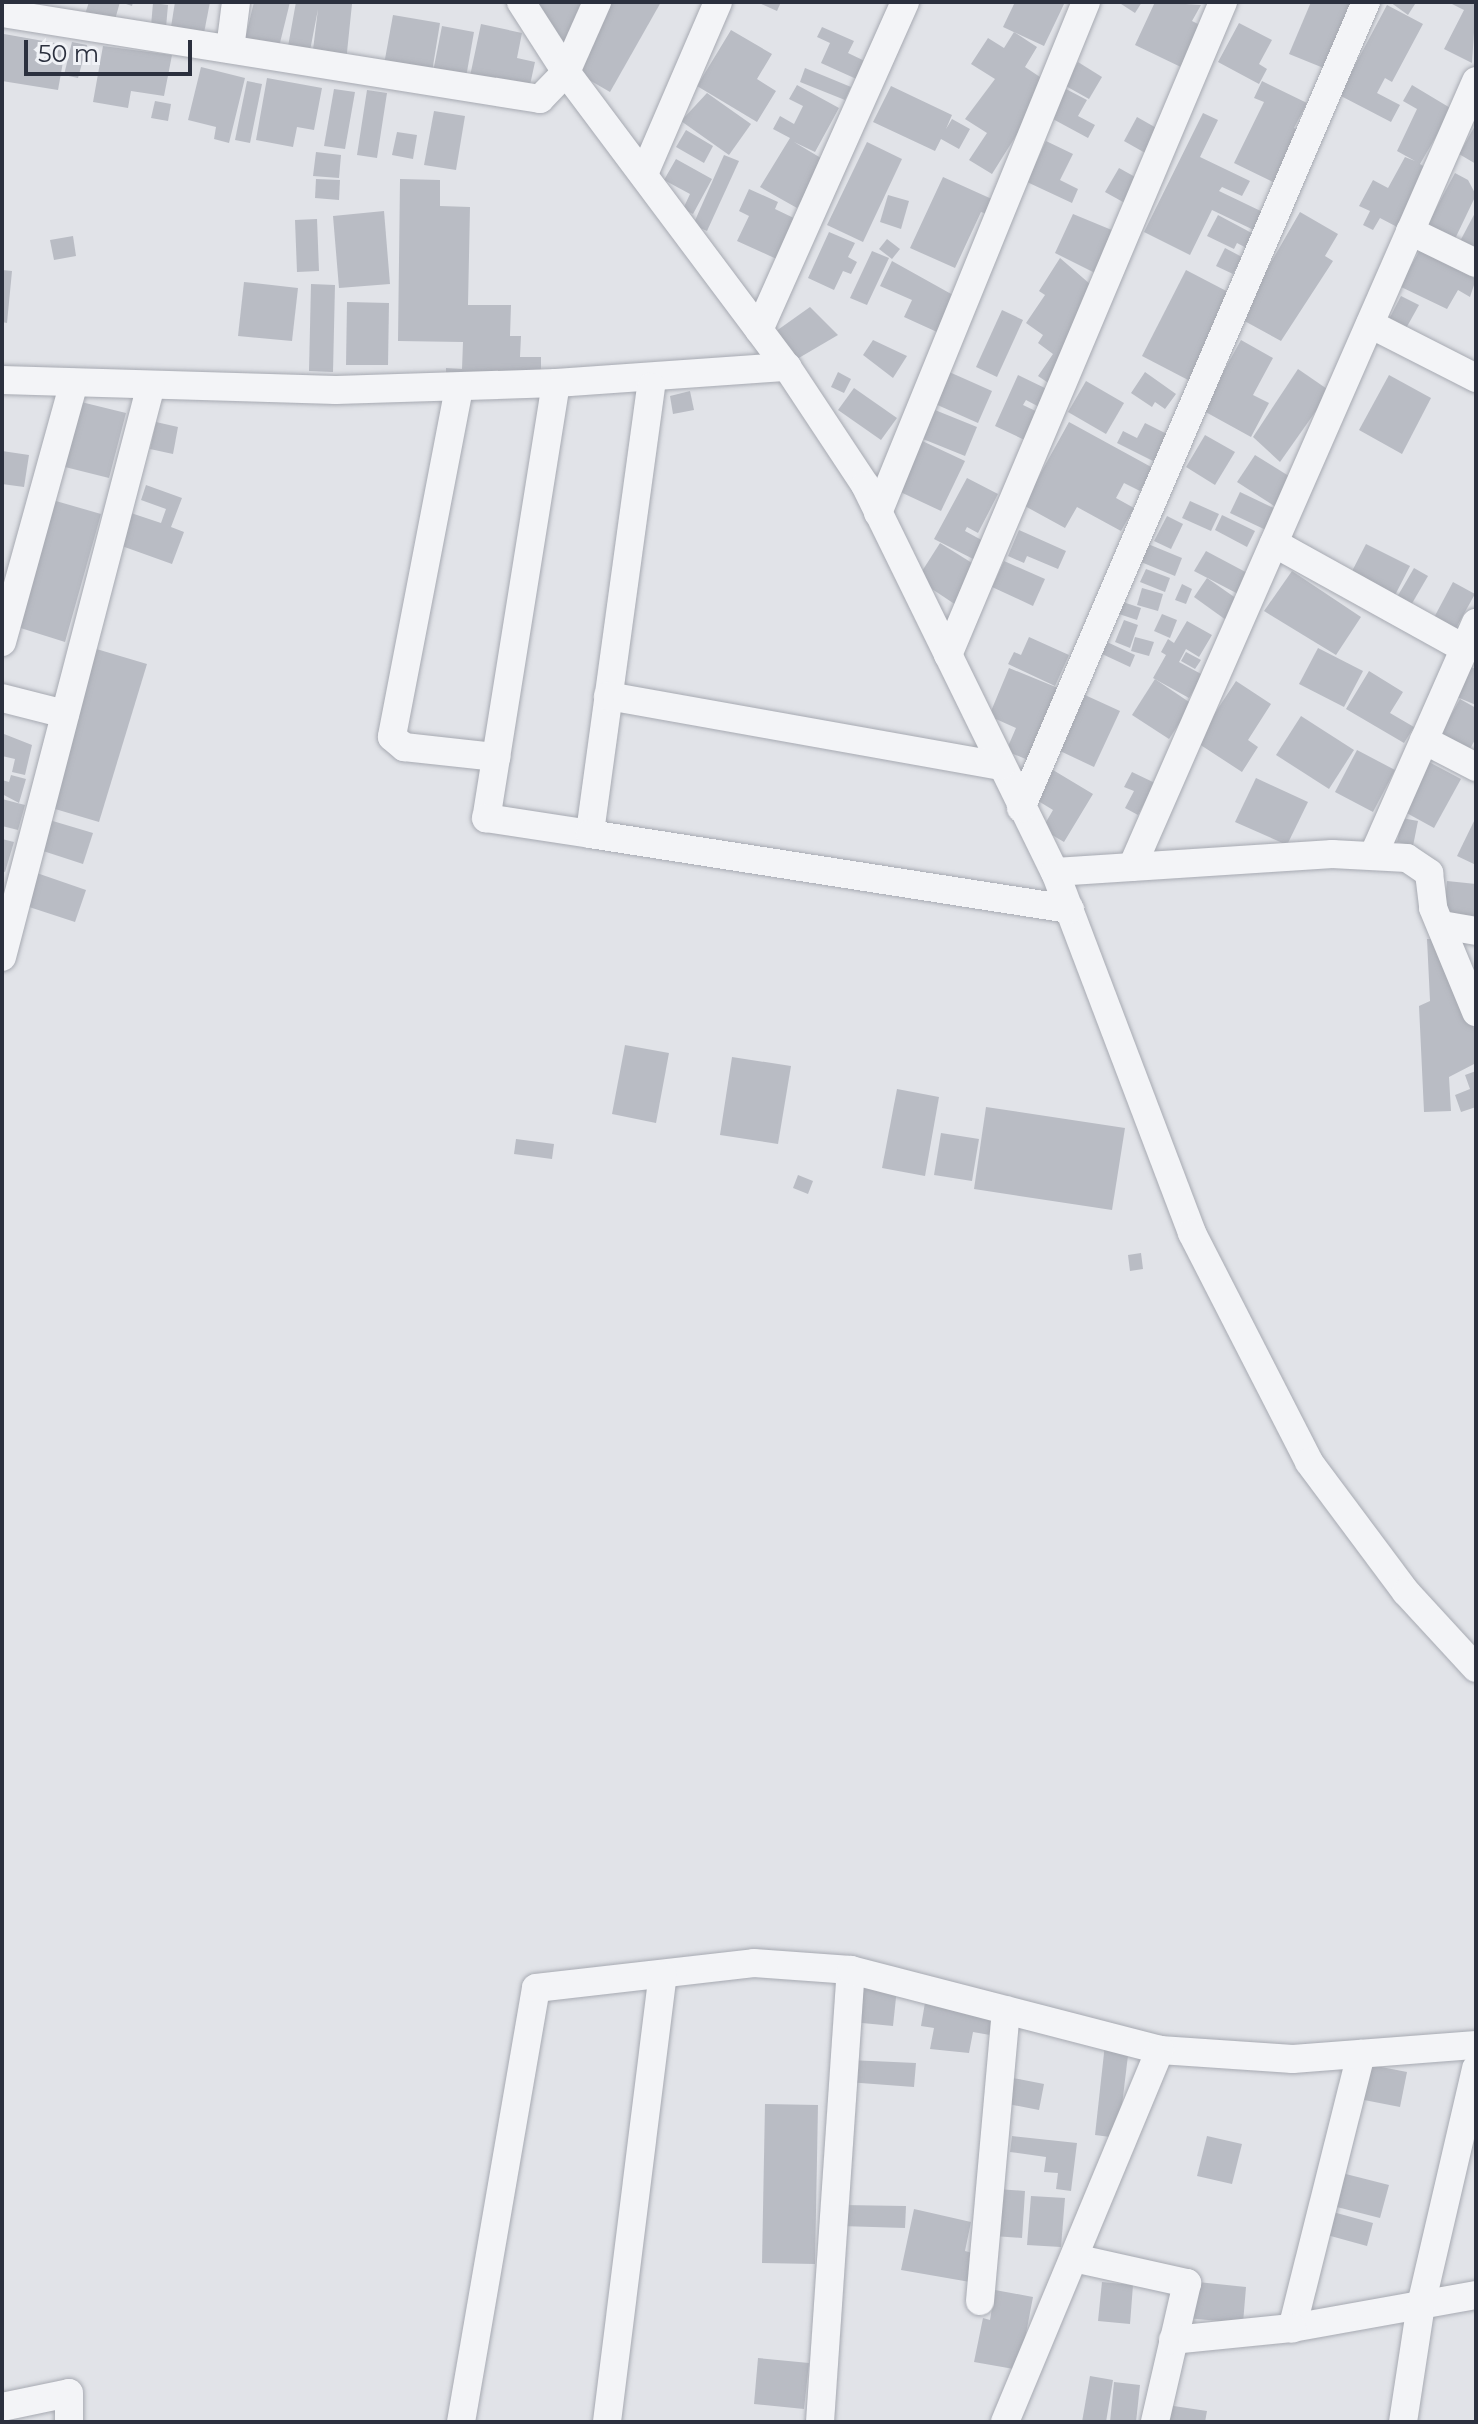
<!DOCTYPE html>
<html>
<head>
<meta charset="utf-8">
<style>
  body { margin:0 }
  #map { position:relative; width:1478px; height:2424px; overflow:hidden; background:#e1e3e8; font-family:Montserrat,sans-serif }
  div>[style] { position:absolute }
  [style*='--x'] { left:calc(var(--x)*1px); top:calc(var(--y)*1px); width:calc(var(--w)*1px); rotate:calc(var(--a)*1deg) }
  .building>* { inset:0; background:#b9bcc4 }
  .roads { filter:drop-shadow(0 0 2px #a7aab2) drop-shadow(0 0 2px #a7aab2) }
  .minor>* { height:28px; margin:-14px; padding:0 14px; transform-origin:14px; border-radius:14px; background:#f3f4f7 }
  span { translate:-50% -50%; white-space:nowrap; text-align:center; line-height:1.15; -webkit-text-stroke:8px #f0f2f6; paint-order:stroke }
  .frame { position:absolute; inset:0; border:4px solid #2b303e; pointer-events:none }
  .scale { position:absolute; left:24px; top:40px; width:168px; height:36px; box-sizing:border-box; border:4px solid #2b303e; border-top:0; padding-left:10px; font-size:24px; line-height:28px; white-space:nowrap; color:#2b303e; -webkit-text-stroke:6px #f0f2f6; paint-order:stroke }
</style>
</head>
<body>
<div id="map">
  <div class="building">
    <div style="clip-path:polygon(89px 2px,133px 2px,132px 6px,120px 2px,114px 23px,85px 14px)"></div>
    <div style="clip-path:polygon(175px 2px,210px 2px,204px 33px,171px 27px)"></div>
    <div style="clip-path:polygon(254px 2px,290px 2px,279px 47px,245px 39px)"></div>
    <div style="clip-path:polygon(296px 2px,352px 4px,346px 62px,312px 58px,318px 9px,309px 56px,287px 52px)"></div>
    <div style="clip-path:polygon(526px 2px,583px 2px,562px 49px)"></div>
    <div style="clip-path:polygon(611px 2px,661px 2px,610px 92px,572px 70px)"></div>
    <div style="clip-path:polygon(757px 2px,781px 2px,777px 11px)"></div>
    <div style="clip-path:polygon(1015px 2px,1065px 2px,1044px 46px,1003px 27px)"></div>
    <div style="clip-path:polygon(1118px 2px,1142px 2px,1135px 13px)"></div>
    <div style="clip-path:polygon(1155px 2px,1201px 5px,1192px 21px,1206px 28px,1185px 69px,1135px 45px)"></div>
    <div style="clip-path:polygon(1311px 2px,1354px 2px,1326px 69px,1289px 54px)"></div>
    <div style="clip-path:polygon(1390px 2px,1411px 2px,1415px 4px,1408px 15px)"></div>
    <div style="clip-path:polygon(1448px 2px,1476px 2px,1472px 63px,1444px 49px,1464px 10px)"></div>
    <div style="clip-path:polygon(153px 3px,168px 5px,166px 27px,151px 26px)"></div>
    <div style="clip-path:polygon(1387px 5px,1423px 24px,1392px 82px,1385px 78px,1377px 93px,1400px 105px,1391px 122px,1339px 95px)"></div>
    <div style="clip-path:polygon(393px 15px,440px 23px,431px 78px,383px 70px)"></div>
    <div style="clip-path:polygon(1239px 23px,1272px 40px,1259px 64px,1267px 69px,1259px 84px,1218px 62px)"></div>
    <div style="clip-path:polygon(481px 24px,522px 33px,517px 58px,535px 62px,528px 94px,469px 81px)"></div>
    <div style="clip-path:polygon(442px 26px,474px 32px,465px 83px,432px 77px)"></div>
    <div style="clip-path:polygon(822px 27px,854px 41px,848px 53px,871px 64px,863px 82px,821px 63px,830px 43px,817px 37px)"></div>
    <div style="clip-path:polygon(731px 30px,772px 54px,757px 79px,776px 91px,757px 122px,697px 86px)"></div>
    <div style="clip-path:polygon(1014px 32px,1037px 47px,1025px 67px,1049px 83px,992px 174px,969px 160px,987px 133px,965px 119px,995px 79px,971px 64px,988px 38px,1004px 48px)"></div>
    <div style="clip-path:polygon(4px 34px,66px 45px,58px 90px,2px 81px)"></div>
    <div style="clip-path:polygon(72px 42px,87px 45px,78px 78px,64px 75px)"></div>
    <div style="clip-path:polygon(103px 46px,172px 55px,164px 96px,131px 91px,128px 108px,93px 102px)"></div>
    <div style="clip-path:polygon(1078px 62px,1102px 77px,1089px 99px,1064px 85px)"></div>
    <div style="clip-path:polygon(201px 67px,245px 78px,229px 143px,214px 139px,216px 127px,188px 120px)"></div>
    <div style="clip-path:polygon(805px 68px,851px 87px,845px 100px,800px 82px)"></div>
    <div style="clip-path:polygon(267px 78px,322px 88px,314px 130px,297px 127px,293px 147px,256px 140px)"></div>
    <div style="clip-path:polygon(247px 81px,262px 84px,250px 143px,235px 140px)"></div>
    <div style="clip-path:polygon(1262px 81px,1307px 103px,1294px 128px,1304px 133px,1279px 185px,1234px 163px,1264px 102px,1254px 98px)"></div>
    <div style="clip-path:polygon(797px 85px,839px 108px,815px 152px,794px 142px,826px 161px,797px 208px,760px 187px,790px 138px,773px 129px,780px 116px,794px 124px,803px 106px,789px 99px)"></div>
    <div style="clip-path:polygon(1412px 85px,1452px 109px,1420px 164px,1430px 170px,1401px 229px,1380px 218px,1373px 230px,1363px 225px,1370px 211px,1359px 206px,1373px 180px,1388px 188px,1405px 157px,1415px 161px,1397px 151px,1417px 109px,1403px 101px)"></div>
    <div style="clip-path:polygon(891px 86px,952px 115px,946px 129px,952px 119px,970px 129px,959px 149px,941px 139px,935px 151px,873px 122px)"></div>
    <div style="clip-path:polygon(334px 89px,355px 92px,345px 149px,324px 146px)"></div>
    <div style="clip-path:polygon(1066px 89px,1087px 100px,1078px 116px,1095px 125px,1088px 138px,1051px 118px)"></div>
    <div style="clip-path:polygon(367px 90px,387px 93px,377px 158px,357px 155px)"></div>
    <div style="clip-path:polygon(707px 93px,751px 124px,729px 155px,681px 121px)"></div>
    <div style="clip-path:polygon(155px 101px,171px 104px,168px 121px,151px 118px)"></div>
    <div style="clip-path:polygon(434px 111px,465px 116px,456px 170px,424px 165px)"></div>
    <div style="clip-path:polygon(1203px 113px,1218px 120px,1200px 157px,1250px 181px,1242px 196px,1222px 187px,1219px 191px,1269px 215px,1260px 233px,1212px 210px,1190px 255px,1144px 232px)"></div>
    <div style="clip-path:polygon(1137px 117px,1167px 134px,1154px 158px,1124px 141px)"></div>
    <div style="clip-path:polygon(1476px 124px,1476px 164px,1459px 154px)"></div>
    <div style="clip-path:polygon(686px 130px,713px 146px,704px 163px,676px 147px)"></div>
    <div style="clip-path:polygon(397px 132px,417px 135px,413px 159px,392px 155px)"></div>
    <div style="clip-path:polygon(1046px 141px,1073px 154px,1060px 180px,1078px 189px,1072px 203px,1027px 182px)"></div>
    <div style="clip-path:polygon(867px 142px,902px 159px,863px 242px,827px 225px)"></div>
    <div style="clip-path:polygon(316px 152px,341px 155px,339px 178px,313px 176px)"></div>
    <div style="clip-path:polygon(724px 155px,739px 161px,707px 231px,693px 225px)"></div>
    <div style="clip-path:polygon(676px 159px,712px 179px,693px 214px,683px 209px,690px 194px,664px 180px)"></div>
    <div style="clip-path:polygon(1119px 168px,1146px 183px,1132px 207px,1105px 192px)"></div>
    <div style="clip-path:polygon(1455px 173px,1468px 180px,1476px 195px,1453px 243px,1425px 229px)"></div>
    <div style="clip-path:polygon(943px 177px,994px 200px,987px 214px,981px 212px,955px 268px,910px 248px)"></div>
    <div style="clip-path:polygon(316px 179px,340px 180px,339px 200px,315px 198px)"></div>
    <div style="clip-path:polygon(400px 179px,440px 180px,440px 206px,470px 207px,468px 305px,511px 305px,510px 336px,521px 336px,520px 357px,541px 357px,541px 379px,446px 380px,446px 368px,462px 369px,463px 342px,398px 341px)"></div>
    <div style="clip-path:polygon(749px 189px,778px 202px,775px 209px,800px 221px,781px 261px,737px 241px,749px 216px,739px 211px)"></div>
    <div style="clip-path:polygon(888px 195px,909px 201px,901px 229px,880px 222px)"></div>
    <div style="clip-path:polygon(384px 211px,390px 284px,339px 288px,333px 216px)"></div>
    <div style="clip-path:polygon(1476px 211px,1476px 255px,1458px 245px)"></div>
    <div style="clip-path:polygon(1300px 212px,1338px 234px,1325px 256px,1333px 261px,1281px 341px,1239px 318px)"></div>
    <div style="clip-path:polygon(1073px 214px,1119px 233px,1099px 275px,1055px 253px)"></div>
    <div style="clip-path:polygon(1218px 215px,1261px 238px,1254px 252px,1237px 243px,1234px 249px,1207px 236px)"></div>
    <div style="clip-path:polygon(317px 219px,319px 271px,297px 272px,295px 220px)"></div>
    <div style="clip-path:polygon(829px 232px,855px 243px,848px 257px,857px 262px,851px 274px,843px 271px,834px 290px,808px 278px)"></div>
    <div style="clip-path:polygon(73px 236px,76px 256px,54px 260px,50px 240px)"></div>
    <div style="clip-path:polygon(887px 239px,900px 249px,892px 259px,879px 249px)"></div>
    <div style="clip-path:polygon(1225px 248px,1242px 257px,1233px 274px,1216px 266px)"></div>
    <div style="clip-path:polygon(1420px 250px,1476px 279px,1470px 297px,1458px 290px,1447px 309px,1399px 286px)"></div>
    <div style="clip-path:polygon(872px 251px,889px 258px,867px 305px,850px 298px)"></div>
    <div style="clip-path:polygon(1060px 258px,1098px 291px,1056px 388px,1038px 376px,1053px 354px,1038px 343px,1043px 335px,1026px 323px,1045px 295px,1039px 291px)"></div>
    <div style="clip-path:polygon(892px 261px,953px 295px,937px 332px,904px 317px,912px 300px,880px 286px)"></div>
    <div style="clip-path:polygon(2px 270px,12px 271px,7px 323px,2px 322px)"></div>
    <div style="clip-path:polygon(1186px 270px,1234px 295px,1190px 381px,1142px 356px)"></div>
    <div style="clip-path:polygon(244px 282px,298px 288px,292px 341px,238px 336px)"></div>
    <div style="clip-path:polygon(311px 284px,335px 285px,333px 372px,309px 371px)"></div>
    <div style="clip-path:polygon(1401px 296px,1419px 305px,1404px 332px,1387px 323px)"></div>
    <div style="clip-path:polygon(347px 302px,389px 303px,388px 365px,346px 365px)"></div>
    <div style="clip-path:polygon(810px 307px,838px 335px,792px 362px,772px 334px)"></div>
    <div style="clip-path:polygon(1002px 310px,1023px 320px,997px 377px,976px 367px)"></div>
    <div style="clip-path:polygon(873px 340px,907px 356px,893px 378px,863px 355px)"></div>
    <div style="clip-path:polygon(1241px 340px,1273px 358px,1253px 395px,1269px 403px,1251px 437px,1202px 410px)"></div>
    <div style="clip-path:polygon(1298px 369px,1330px 391px,1280px 462px,1253px 437px)"></div>
    <div style="clip-path:polygon(947px 371px,992px 391px,978px 423px,933px 403px)"></div>
    <div style="clip-path:polygon(838px 372px,851px 379px,844px 393px,831px 387px)"></div>
    <div style="clip-path:polygon(1145px 372px,1176px 394px,1165px 409px,1155px 402px,1152px 407px,1131px 393px)"></div>
    <div style="clip-path:polygon(1018px 375px,1051px 391px,1043px 409px,1026px 400px,1023px 405px,1044px 415px,1031px 443px,995px 426px)"></div>
    <div style="clip-path:polygon(1389px 375px,1431px 398px,1402px 454px,1359px 430px)"></div>
    <div style="clip-path:polygon(1086px 381px,1124px 403px,1106px 434px,1068px 412px)"></div>
    <div style="clip-path:polygon(854px 388px,897px 418px,881px 440px,838px 410px)"></div>
    <div style="clip-path:polygon(690px 391px,694px 410px,673px 414px,670px 396px)"></div>
    <div style="clip-path:polygon(73px 400px,126px 413px,109px 478px,57px 465px)"></div>
    <div style="clip-path:polygon(930px 408px,977px 427px,965px 456px,918px 437px)"></div>
    <div style="clip-path:polygon(156px 422px,178px 427px,173px 454px,150px 449px)"></div>
    <div style="clip-path:polygon(1069px 422px,1153px 468px,1140px 491px,1124px 483px,1116px 498px,1134px 508px,1121px 531px,1077px 507px,1065px 528px,1023px 505px)"></div>
    <div style="clip-path:polygon(1145px 423px,1169px 435px,1155px 462px,1117px 443px,1123px 431px,1137px 438px)"></div>
    <div style="clip-path:polygon(1205px 435px,1235px 452px,1215px 485px,1186px 467px)"></div>
    <div style="clip-path:polygon(918px 439px,965px 461px,941px 511px,894px 489px)"></div>
    <div style="clip-path:polygon(2px 451px,29px 455px,24px 487px,2px 484px)"></div>
    <div style="clip-path:polygon(1255px 455px,1300px 483px,1282px 511px,1237px 482px)"></div>
    <div style="clip-path:polygon(967px 478px,998px 494px,978px 533px,967px 527px,965px 531px,987px 543px,977px 561px,934px 539px)"></div>
    <div style="clip-path:polygon(146px 485px,182px 498px,171px 527px,184px 532px,172px 564px,119px 545px,131px 513px,161px 523px,166px 509px,141px 500px)"></div>
    <div style="clip-path:polygon(1240px 492px,1278px 510px,1268px 531px,1230px 513px)"></div>
    <div style="clip-path:polygon(49px 499px,101px 514px,65px 642px,11px 625px)"></div>
    <div style="clip-path:polygon(1190px 501px,1219px 514px,1211px 531px,1182px 518px)"></div>
    <div style="clip-path:polygon(1222px 515px,1255px 531px,1247px 547px,1215px 530px)"></div>
    <div style="clip-path:polygon(1167px 516px,1183px 524px,1171px 549px,1154px 541px)"></div>
    <div style="clip-path:polygon(1019px 530px,1066px 551px,1058px 569px,1027px 556px,1024px 563px,1008px 556px)"></div>
    <div style="clip-path:polygon(940px 543px,980px 568px,956px 605px,917px 579px)"></div>
    <div style="clip-path:polygon(1148px 544px,1182px 558px,1175px 576px,1141px 562px)"></div>
    <div style="clip-path:polygon(1366px 544px,1410px 566px,1393px 599px,1349px 577px)"></div>
    <div style="clip-path:polygon(1206px 551px,1253px 576px,1242px 596px,1194px 571px)"></div>
    <div style="clip-path:polygon(1004px 561px,1045px 579px,1033px 606px,992px 587px)"></div>
    <div style="clip-path:polygon(1414px 568px,1428px 576px,1407px 612px,1393px 604px)"></div>
    <div style="clip-path:polygon(1146px 569px,1170px 578px,1165px 592px,1140px 582px)"></div>
    <div style="clip-path:polygon(1292px 571px,1361px 617px,1336px 655px,1264px 611px)"></div>
    <div style="clip-path:polygon(1207px 578px,1240px 601px,1226px 620px,1194px 597px)"></div>
    <div style="clip-path:polygon(1453px 582px,1475px 594px,1451px 637px,1430px 625px)"></div>
    <div style="clip-path:polygon(1182px 584px,1192px 589px,1186px 604px,1175px 600px)"></div>
    <div style="clip-path:polygon(1142px 588px,1163px 594px,1158px 611px,1137px 605px)"></div>
    <div style="clip-path:polygon(1123px 602px,1141px 608px,1137px 620px,1119px 614px)"></div>
    <div style="clip-path:polygon(1162px 614px,1177px 620px,1170px 638px,1154px 631px)"></div>
    <div style="clip-path:polygon(1124px 620px,1138px 625px,1130px 648px,1115px 642px)"></div>
    <div style="clip-path:polygon(1187px 621px,1212px 635px,1199px 657px,1186px 649px,1179px 662px,1203px 675px,1189px 698px,1153px 678px,1166px 655px,1161px 652px,1168px 639px,1174px 643px)"></div>
    <div style="clip-path:polygon(1029px 637px,1069px 655px,1055px 686px,1008px 664px,1014px 652px,1021px 655px)"></div>
    <div style="clip-path:polygon(1135px 637px,1154px 642px,1149px 656px,1131px 651px)"></div>
    <div style="clip-path:polygon(1107px 642px,1135px 655px,1130px 667px,1102px 654px)"></div>
    <div style="clip-path:polygon(93px 648px,147px 664px,99px 822px,45px 806px)"></div>
    <div style="clip-path:polygon(1318px 648px,1363px 671px,1344px 707px,1299px 684px)"></div>
    <div style="clip-path:polygon(1186px 652px,1201px 660px,1195px 669px,1181px 661px)"></div>
    <div style="clip-path:polygon(1465px 665px,1476px 669px,1476px 705px,1452px 695px)"></div>
    <div style="clip-path:polygon(1009px 668px,1063px 690px,1033px 762px,1006px 751px,1016px 728px,989px 716px)"></div>
    <div style="clip-path:polygon(1369px 671px,1403px 692px,1390px 713px,1414px 727px,1404px 743px,1346px 709px)"></div>
    <div style="clip-path:polygon(1155px 679px,1192px 704px,1169px 739px,1132px 715px)"></div>
    <div style="clip-path:polygon(1236px 681px,1271px 704px,1248px 740px,1258px 747px,1242px 772px,1196px 742px)"></div>
    <div style="clip-path:polygon(1085px 695px,1120px 711px,1094px 767px,1058px 750px)"></div>
    <div style="clip-path:polygon(1460px 699px,1476px 708px,1476px 738px,1466px 756px,1437px 740px)"></div>
    <div style="clip-path:polygon(1301px 716px,1354px 750px,1329px 789px,1276px 755px)"></div>
    <div style="clip-path:polygon(4px 734px,32px 745px,25px 775px,12px 772px,15px 759px,2px 756px)"></div>
    <div style="clip-path:polygon(1357px 750px,1395px 770px,1373px 812px,1335px 792px)"></div>
    <div style="clip-path:polygon(1429px 762px,1461px 779px,1434px 828px,1403px 811px)"></div>
    <div style="clip-path:polygon(1053px 770px,1093px 794px,1064px 842px,1042px 829px,1053px 810px,1035px 799px)"></div>
    <div style="clip-path:polygon(1132px 772px,1155px 783px,1138px 815px,1125px 808px,1134px 791px,1124px 787px)"></div>
    <div style="clip-path:polygon(11px 775px,26px 779px,19px 803px,2px 794px,2px 780px,9px 782px)"></div>
    <div style="clip-path:polygon(1256px 778px,1308px 802px,1287px 845px,1235px 822px)"></div>
    <div style="clip-path:polygon(2px 799px,25px 805px,18px 830px,2px 826px)"></div>
    <div style="clip-path:polygon(1476px 817px,1476px 865px,1457px 856px)"></div>
    <div style="clip-path:polygon(1402px 818px,1418px 821px,1413px 846px,1397px 842px)"></div>
    <div style="clip-path:polygon(46px 819px,93px 833px,83px 864px,37px 849px)"></div>
    <div style="clip-path:polygon(2px 839px,14px 842px,5px 872px,2px 871px)"></div>
    <div style="clip-path:polygon(31px 871px,86px 890px,75px 922px,20px 904px)"></div>
    <div style="clip-path:polygon(1447px 881px,1476px 884px,1476px 916px,1444px 913px)"></div>
    <div style="clip-path:polygon(1427px 939px,1437px 939px,1475px 1031px,1476px 1063px,1449px 1077px,1451px 1111px,1424px 1112px,1419px 1006px,1430px 1001px)"></div>
    <div style="clip-path:polygon(625px 1045px,669px 1053px,656px 1123px,612px 1114px)"></div>
    <div style="clip-path:polygon(732px 1057px,791px 1066px,778px 1144px,720px 1135px)"></div>
    <div style="clip-path:polygon(1476px 1071px,1476px 1107px,1461px 1112px,1455px 1095px,1470px 1089px,1465px 1075px)"></div>
    <div style="clip-path:polygon(897px 1089px,939px 1097px,925px 1176px,882px 1168px)"></div>
    <div style="clip-path:polygon(986px 1107px,1125px 1128px,1112px 1210px,974px 1189px)"></div>
    <div style="clip-path:polygon(941px 1133px,979px 1139px,972px 1181px,934px 1175px)"></div>
    <div style="clip-path:polygon(516px 1139px,554px 1144px,552px 1159px,514px 1154px)"></div>
    <div style="clip-path:polygon(798px 1175px,813px 1181px,808px 1194px,793px 1188px)"></div>
    <div style="clip-path:polygon(1141px 1253px,1143px 1269px,1130px 1271px,1128px 1255px)"></div>
    <div style="clip-path:polygon(856px 1983px,897px 1988px,893px 2026px,852px 2022px)"></div>
    <div style="clip-path:polygon(926px 1997px,995px 2009px,990px 2035px,973px 2032px,969px 2053px,930px 2049px,934px 2028px,921px 2026px)"></div>
    <div style="clip-path:polygon(1105px 2044px,1129px 2047px,1118px 2138px,1095px 2135px)"></div>
    <div style="clip-path:polygon(849px 2060px,916px 2063px,914px 2087px,847px 2082px)"></div>
    <div style="clip-path:polygon(1366px 2064px,1407px 2072px,1400px 2107px,1359px 2099px)"></div>
    <div style="clip-path:polygon(1013px 2078px,1044px 2084px,1039px 2110px,1008px 2104px)"></div>
    <div style="clip-path:polygon(765px 2104px,818px 2105px,815px 2264px,762px 2263px)"></div>
    <div style="clip-path:polygon(1012px 2136px,1077px 2143px,1071px 2191px,1056px 2189px,1058px 2173px,1044px 2172px,1046px 2157px,1010px 2152px)"></div>
    <div style="clip-path:polygon(1207px 2136px,1242px 2144px,1232px 2184px,1197px 2176px)"></div>
    <div style="clip-path:polygon(1334px 2171px,1389px 2185px,1380px 2218px,1325px 2204px)"></div>
    <div style="clip-path:polygon(997px 2189px,1025px 2191px,1022px 2238px,994px 2236px)"></div>
    <div style="clip-path:polygon(1031px 2196px,1065px 2198px,1061px 2247px,1027px 2245px)"></div>
    <div style="clip-path:polygon(842px 2205px,906px 2206px,905px 2228px,841px 2226px)"></div>
    <div style="clip-path:polygon(914px 2209px,971px 2222px,965px 2251px,976px 2254px,970px 2282px,901px 2270px)"></div>
    <div style="clip-path:polygon(1333px 2212px,1373px 2223px,1367px 2246px,1327px 2235px)"></div>
    <div style="clip-path:polygon(1188px 2281px,1246px 2287px,1243px 2323px,1185px 2318px)"></div>
    <div style="clip-path:polygon(1102px 2282px,1133px 2285px,1130px 2324px,1098px 2321px)"></div>
    <div style="clip-path:polygon(995px 2290px,1033px 2297px,1019px 2370px,974px 2362px,983px 2318px,990px 2320px)"></div>
    <div style="clip-path:polygon(758px 2358px,809px 2363px,804px 2409px,754px 2404px)"></div>
    <div style="clip-path:polygon(1090px 2376px,1113px 2380px,1106px 2422px,1082px 2422px)"></div>
    <div style="clip-path:polygon(1114px 2382px,1140px 2385px,1136px 2422px,1110px 2422px)"></div>
    <div style="clip-path:polygon(1167px 2405px,1207px 2411px,1205px 2422px,1164px 2422px)"></div>
  </div>
  <div class="roads">
    <div class="minor">
      <div style="--x:521;--y:2;--w:83;--a:57.3"></div>
      <div style="--x:566;--y:72;--w:369;--a:53.2"></div>
      <div style="--x:787;--y:367;--w:141;--a:56.5"></div>
      <div style="--x:865;--y:485;--w:431;--a:63.9"></div>
      <div style="--x:1055;--y:872;--w:386;--a:69.2"></div>
      <div style="--x:1192;--y:1233;--w:257;--a:62.9"></div>
      <div style="--x:1309;--y:1462;--w:162;--a:53.3"></div>
      <div style="--x:1406;--y:1592;--w:103;--a:47.4"></div>
      <div style="--x:2;--y:13;--w:545;--a:9.08"></div>
      <div style="--x:540;--y:99;--w:37;--a:-46"></div>
      <div style="--x:566;--y:72;--w:77;--a:-66.1"></div>
      <div style="--x:230;--y:49;--w:47;--a:-82.7"></div>
      <div style="--x:644;--y:174;--w:187;--a:-66.7"></div>
      <div style="--x:1410;--y:231;--w:73;--a:25.9"></div>
      <div style="--x:1370;--y:324;--w:119;--a:27"></div>
      <div style="--x:759;--y:330;--w:359;--a:-66"></div>
      <div style="--x:2;--y:380;--w:334;--a:1.7"></div>
      <div style="--x:336;--y:390;--w:220;--a:-1.8"></div>
      <div style="--x:556;--y:383;--w:232;--a:-4"></div>
      <div style="--x:556;--y:383;--w:441;--a:99.1"></div>
      <div style="--x:486;--y:818;--w:105;--a:8.7"></div>
      <div style="--x:651;--y:387;--w:451;--a:97.8"></div>
      <div style="--x:590;--y:834;--w:486;--a:8.9"></div>
      <div style="--x:459;--y:388;--w:355;--a:100.9"></div>
      <div style="--x:392;--y:737;--w:16;--a:40"></div>
      <div style="--x:404;--y:747;--w:93;--a:6.2"></div>
      <div style="--x:878;--y:513;--w:552;--a:-67.85"></div>
      <div style="--x:1274;--y:543;--w:218;--a:29"></div>
      <div style="--x:2;--y:642;--w:269;--a:-74.5"></div>
      <div style="--x:948;--y:655;--w:709;--a:-67.16"></div>
      <div style="--x:608;--y:696;--w:399;--a:10.1"></div>
      <div style="--x:2;--y:698;--w:65;--a:14.3"></div>
      <div style="--x:1424;--y:740;--w:59;--a:27.4"></div>
      <div style="--x:1021;--y:808;--w:877;--a:-66.83"></div>
      <div style="--x:1373;--y:856;--w:255;--a:-66.2"></div>
      <div style="--x:1132;--y:867;--w:858;--a:-66.36"></div>
      <div style="--x:1055;--y:872;--w:278;--a:-3.7"></div>
      <div style="--x:1332;--y:854;--w:75;--a:3.1"></div>
      <div style="--x:1407;--y:858;--w:27;--a:34"></div>
      <div style="--x:1429;--y:873;--w:35;--a:83"></div>
      <div style="--x:1433;--y:908;--w:113;--a:67.5"></div>
      <div style="--x:1442;--y:925;--w:35;--a:10"></div>
      <div style="--x:2;--y:957;--w:591;--a:-75.4"></div>
      <div style="--x:1361;--y:2054;--w:283;--a:104.1"></div>
      <div style="--x:1292;--y:2328;--w:187;--a:-10.2"></div>
      <div style="--x:1074;--y:2258;--w:116;--a:12.5"></div>
      <div style="--x:1187;--y:2283;--w:143;--a:103"></div>
      <div style="--x:980;--y:2301;--w:292;--a:-84.9"></div>
      <div style="--x:1173;--y:2340;--w:120;--a:-5.8"></div>
      <div style="--x:2;--y:2407;--w:68;--a:-11.8"></div>
      <div style="--x:69;--y:2393;--w:29;--a:90"></div>
      <div style="--x:461;--y:2422;--w:440;--a:-80.2"></div>
      <div style="--x:536;--y:1988;--w:219;--a:-6.5"></div>
      <div style="--x:754;--y:1963;--w:97;--a:4.1"></div>
      <div style="--x:607;--y:2422;--w:450;--a:-82.9"></div>
      <div style="--x:820;--y:2422;--w:453;--a:-86.1"></div>
      <div style="--x:851;--y:1970;--w:319;--a:14.5"></div>
      <div style="--x:1160;--y:2050;--w:133;--a:3.9"></div>
      <div style="--x:1293;--y:2059;--w:184;--a:-4.4"></div>
      <div style="--x:1005;--y:2422;--w:403;--a:-67.4"></div>
      <div style="--x:1403;--y:2422;--w:118;--a:-81.3"></div>
      <div style="--x:1421;--y:2305;--w:243;--a:-76.9"></div>
    </div>
  </div>
  <div class="frame"></div>
  <div class="scale">50 m</div>
</div>
</body>
</html>
